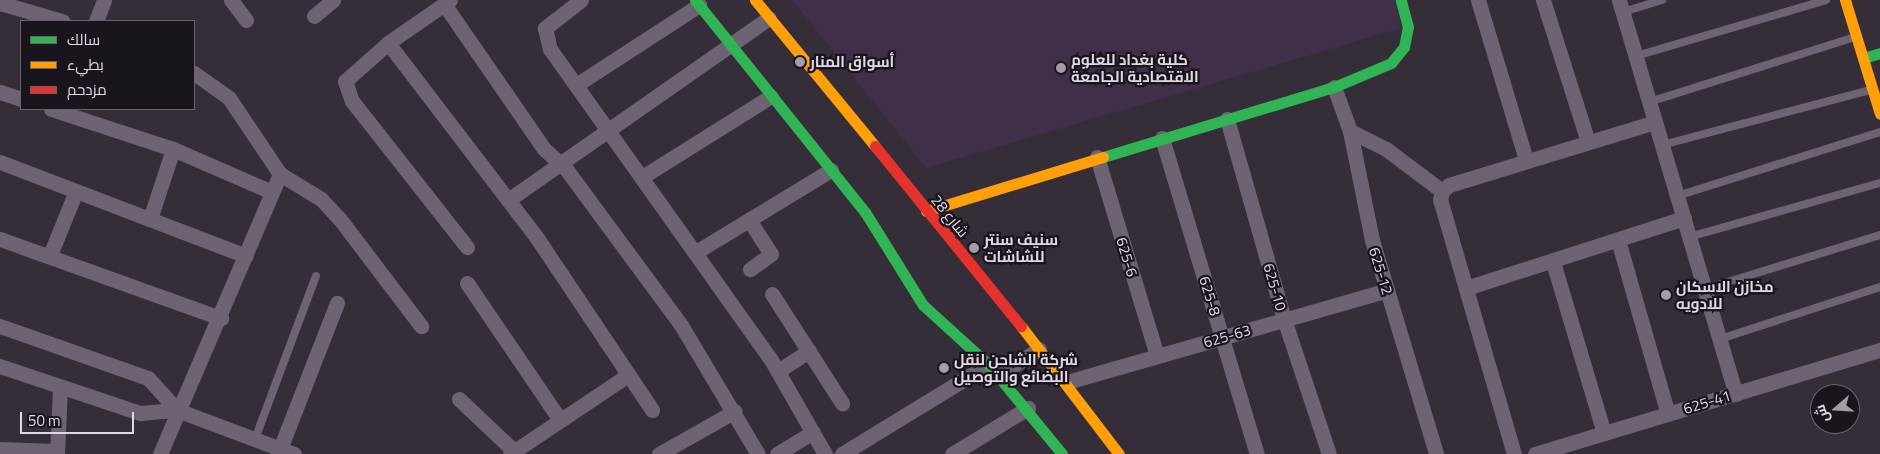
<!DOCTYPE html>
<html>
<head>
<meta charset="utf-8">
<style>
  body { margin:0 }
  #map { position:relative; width:1880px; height:454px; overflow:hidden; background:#352d38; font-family:"Titillium Web",Cairo,sans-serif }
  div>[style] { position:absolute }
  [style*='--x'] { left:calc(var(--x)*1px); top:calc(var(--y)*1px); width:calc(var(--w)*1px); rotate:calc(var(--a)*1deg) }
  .built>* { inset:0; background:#402f48 }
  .lane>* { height:8px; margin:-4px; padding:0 4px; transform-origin:4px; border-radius:4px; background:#6d6372 }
  .street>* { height:15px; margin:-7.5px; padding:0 7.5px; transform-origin:7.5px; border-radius:7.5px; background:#6d6372 }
  .fast>* { height:11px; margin:-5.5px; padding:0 5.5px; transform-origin:5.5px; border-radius:5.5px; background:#30b455 }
  .slow>* { height:11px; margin:-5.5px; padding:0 5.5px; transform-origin:5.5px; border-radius:5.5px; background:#ff9f0a }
  .jam>* { height:11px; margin:-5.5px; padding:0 5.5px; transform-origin:5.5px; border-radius:5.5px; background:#e5322d }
  .dots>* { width:14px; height:14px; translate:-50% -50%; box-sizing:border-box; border:2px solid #1a141d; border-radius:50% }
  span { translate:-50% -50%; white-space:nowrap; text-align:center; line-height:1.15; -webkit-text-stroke:4.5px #1a141d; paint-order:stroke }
  .poi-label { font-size:15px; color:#e1d8e5; font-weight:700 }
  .left { translate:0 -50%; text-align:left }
  .street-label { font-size:15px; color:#e1d8e5 }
  .legend { position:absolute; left:20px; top:20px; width:175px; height:90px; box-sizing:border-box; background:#1a141d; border:1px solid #6a626d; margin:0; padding:6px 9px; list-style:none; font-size:15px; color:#e1d8e5 }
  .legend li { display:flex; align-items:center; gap:10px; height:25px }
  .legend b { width:25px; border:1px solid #6a626d }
  .north { position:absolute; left:1810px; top:384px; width:50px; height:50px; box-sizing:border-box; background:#1a141d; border:1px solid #6a626d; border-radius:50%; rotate:251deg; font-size:14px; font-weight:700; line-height:20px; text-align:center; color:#e1d8e5 }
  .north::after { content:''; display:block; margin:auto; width:18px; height:22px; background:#a59ca8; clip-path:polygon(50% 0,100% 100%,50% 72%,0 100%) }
  .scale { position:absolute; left:20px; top:412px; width:114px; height:22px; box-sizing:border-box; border:2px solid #e1d8e5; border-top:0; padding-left:6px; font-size:15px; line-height:18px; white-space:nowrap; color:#e1d8e5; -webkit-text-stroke:4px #1a141d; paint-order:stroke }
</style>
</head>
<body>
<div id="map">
  <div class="built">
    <div style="clip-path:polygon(792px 0,1394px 0,1402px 28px,926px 168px)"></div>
  </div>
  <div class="lane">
    <div style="--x:1623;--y:12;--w:41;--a:-17.1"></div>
    <div style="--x:1636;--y:56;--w:198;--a:-16.4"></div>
    <div style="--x:1649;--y:102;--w:216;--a:-17.5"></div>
    <div style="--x:1662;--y:145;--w:215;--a:-14.8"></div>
    <div style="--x:1677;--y:196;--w:213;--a:-17.5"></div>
    <div style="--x:1689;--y:237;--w:198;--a:-15.8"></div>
    <div style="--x:1705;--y:289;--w:183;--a:-17.1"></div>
    <div style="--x:1720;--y:339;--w:168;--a:-18"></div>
    <div style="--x:255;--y:439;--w:174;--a:-69.5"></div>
  </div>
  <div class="street">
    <div style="--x:231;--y:0;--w:25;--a:53"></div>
    <div style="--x:450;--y:0;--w:75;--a:145.3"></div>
    <div style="--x:388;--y:43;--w:57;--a:138.5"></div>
    <div style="--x:345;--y:81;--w:21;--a:71"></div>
    <div style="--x:352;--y:101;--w:186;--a:51.8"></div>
    <div style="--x:581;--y:0;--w:46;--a:142.1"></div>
    <div style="--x:545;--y:28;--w:22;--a:77"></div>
    <div style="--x:550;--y:49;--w:379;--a:54.6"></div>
    <div style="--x:770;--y:358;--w:111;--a:60.2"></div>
    <div style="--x:1478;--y:0;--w:167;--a:73.3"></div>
    <div style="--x:1543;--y:0;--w:149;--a:72.4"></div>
    <div style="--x:1619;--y:0;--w:411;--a:73.5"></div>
    <div style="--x:0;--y:3;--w:65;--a:16.2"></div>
    <div style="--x:444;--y:4;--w:176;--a:55.4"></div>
    <div style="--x:544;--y:149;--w:30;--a:42"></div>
    <div style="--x:566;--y:169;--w:194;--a:53.6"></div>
    <div style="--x:681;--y:325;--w:150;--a:59.2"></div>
    <div style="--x:314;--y:16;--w:25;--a:-40"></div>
    <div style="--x:96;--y:21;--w:22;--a:-69"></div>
    <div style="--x:388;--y:43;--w:245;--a:52.6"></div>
    <div style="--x:537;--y:238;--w:207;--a:56.2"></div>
    <div style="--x:194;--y:73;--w:43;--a:35.5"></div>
    <div style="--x:229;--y:98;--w:92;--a:56.1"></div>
    <div style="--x:280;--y:174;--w:48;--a:31.4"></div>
    <div style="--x:321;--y:199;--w:26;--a:47"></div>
    <div style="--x:339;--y:218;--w:136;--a:52.8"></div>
    <div style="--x:576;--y:85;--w:147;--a:-33"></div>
    <div style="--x:1334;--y:87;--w:47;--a:70"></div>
    <div style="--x:1350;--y:131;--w:111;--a:78.6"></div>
    <div style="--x:1372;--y:240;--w:223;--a:73.3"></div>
    <div style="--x:0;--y:92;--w:22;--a:18"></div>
    <div style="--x:51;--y:109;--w:128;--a:18.2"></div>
    <div style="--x:173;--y:149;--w:108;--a:23.5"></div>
    <div style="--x:1227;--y:119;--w:208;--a:74.1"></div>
    <div style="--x:1284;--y:319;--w:142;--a:71.6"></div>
    <div style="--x:1350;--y:131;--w:40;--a:26.6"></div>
    <div style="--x:1386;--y:149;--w:70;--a:36.9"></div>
    <div style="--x:1162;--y:138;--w:330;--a:73.3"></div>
    <div style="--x:1097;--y:157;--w:208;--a:73.2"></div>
    <div style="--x:0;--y:162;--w:263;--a:20.9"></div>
    <div style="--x:642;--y:177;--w:152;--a:-32.1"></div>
    <div style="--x:508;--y:200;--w:318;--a:-34.9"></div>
    <div style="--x:150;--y:219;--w:74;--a:-71.8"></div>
    <div style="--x:749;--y:220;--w:40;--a:57.1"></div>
    <div style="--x:771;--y:254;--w:26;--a:144"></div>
    <div style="--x:0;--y:239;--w:235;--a:19.7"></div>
    <div style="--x:1618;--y:240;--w:181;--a:74"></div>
    <div style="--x:696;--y:252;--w:158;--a:-31.3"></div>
    <div style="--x:50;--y:255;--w:69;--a:-67.9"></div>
    <div style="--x:1553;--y:262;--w:178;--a:73.4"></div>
    <div style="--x:467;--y:283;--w:166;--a:55.8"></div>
    <div style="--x:1466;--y:288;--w:229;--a:-17.8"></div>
    <div style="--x:772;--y:294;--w:130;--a:57.3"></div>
    <div style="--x:0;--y:326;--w:157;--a:19.4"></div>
    <div style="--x:148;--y:378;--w:43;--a:47.8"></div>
    <div style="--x:0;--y:366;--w:148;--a:18.6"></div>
    <div style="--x:140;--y:413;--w:37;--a:-5"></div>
    <div style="--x:177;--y:410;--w:125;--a:20.6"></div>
    <div style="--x:778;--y:371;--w:37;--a:-33"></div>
    <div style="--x:1067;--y:382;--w:333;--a:-16"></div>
    <div style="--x:459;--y:399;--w:76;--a:43.4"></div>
    <div style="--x:0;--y:449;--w:57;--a:2"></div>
    <div style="--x:57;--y:454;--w:66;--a:-87.4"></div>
    <div style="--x:160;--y:454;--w:305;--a:-66.8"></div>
    <div style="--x:284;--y:454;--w:6;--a:-129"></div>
    <div style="--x:280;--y:449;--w:157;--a:-68.7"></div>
    <div style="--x:510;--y:454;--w:142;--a:-33.8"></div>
    <div style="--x:659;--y:454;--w:87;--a:-29.5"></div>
    <div style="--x:777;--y:454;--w:42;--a:-31.4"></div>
    <div style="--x:842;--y:454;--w:167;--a:-31.5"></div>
    <div style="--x:984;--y:367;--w:29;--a:-2"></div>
    <div style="--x:1013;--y:366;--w:31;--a:-33"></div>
    <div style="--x:952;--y:454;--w:89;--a:-31.2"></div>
    <div style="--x:1514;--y:454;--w:265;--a:-106.2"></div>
    <div style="--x:1440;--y:200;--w:9;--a:-77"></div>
    <div style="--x:1442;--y:191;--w:9;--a:-41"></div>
    <div style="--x:1449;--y:185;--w:215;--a:-17"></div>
    <div style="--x:1535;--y:454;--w:360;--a:-16.8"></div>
  </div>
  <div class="fast">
    <div style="--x:695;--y:0;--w:272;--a:51.3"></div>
    <div style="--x:865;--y:212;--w:110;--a:58.1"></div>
    <div style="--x:923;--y:305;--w:89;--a:42.3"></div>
    <div style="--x:989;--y:365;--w:115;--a:50.6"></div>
    <div style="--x:1863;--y:58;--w:18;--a:-16"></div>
    <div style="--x:1103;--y:157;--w:241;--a:-16.9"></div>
    <div style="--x:1334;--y:87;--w:62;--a:-22.8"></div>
    <div style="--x:1391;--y:63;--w:21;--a:-51"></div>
    <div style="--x:1404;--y:47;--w:20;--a:-79"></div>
    <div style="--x:1408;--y:27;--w:28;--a:-105"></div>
  </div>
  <div class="slow">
    <div style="--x:755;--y:0;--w:189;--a:50.6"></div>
    <div style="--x:1845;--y:0;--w:119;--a:72.9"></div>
    <div style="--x:926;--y:211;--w:185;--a:-17"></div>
    <div style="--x:1021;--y:326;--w:161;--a:52.6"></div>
  </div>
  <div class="jam">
    <div style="--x:875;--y:146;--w:232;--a:51"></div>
  </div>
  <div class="dots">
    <div style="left:800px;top:62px;background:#a59ca8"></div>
    <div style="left:1061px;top:68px;background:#a59ca8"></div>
    <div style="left:974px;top:248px;background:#a59ca8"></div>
    <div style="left:1666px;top:295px;background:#a59ca8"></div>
    <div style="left:944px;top:368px;background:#a59ca8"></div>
  </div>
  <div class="poi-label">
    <span class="left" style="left:1071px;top:68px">كلية بغداد للعلوم<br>الاقتصادية الجامعة</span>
    <span class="left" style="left:810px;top:62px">أسواق المنار</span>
    <span class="left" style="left:984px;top:248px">سنيف سنتر<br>للشاشات</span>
    <span class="left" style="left:1676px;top:295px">مخازن الاسكان<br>للادويه</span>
    <span class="left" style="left:954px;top:368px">شركة الشاحن لنقل<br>البضائع والتوصيل</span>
  </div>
  <div class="street-label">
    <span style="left:950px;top:216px;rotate:51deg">شارع 28</span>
    <span style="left:1127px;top:257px;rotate:73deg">625-6</span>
    <span style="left:1381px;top:271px;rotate:73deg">625-12</span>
    <span style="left:1275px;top:287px;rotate:74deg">625-10</span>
    <span style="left:1210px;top:296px;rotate:73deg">625-8</span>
    <span style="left:1227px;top:336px;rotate:-16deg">625-63</span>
    <span style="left:1707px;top:402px;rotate:-17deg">625-41</span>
  </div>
  <ul class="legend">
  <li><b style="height:6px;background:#30b455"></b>سالك</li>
  <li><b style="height:6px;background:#ff9f0a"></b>بطيء</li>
  <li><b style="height:6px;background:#e5322d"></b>مزدحم</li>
  </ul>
  <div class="north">ش</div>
  <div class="scale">50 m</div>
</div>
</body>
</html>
